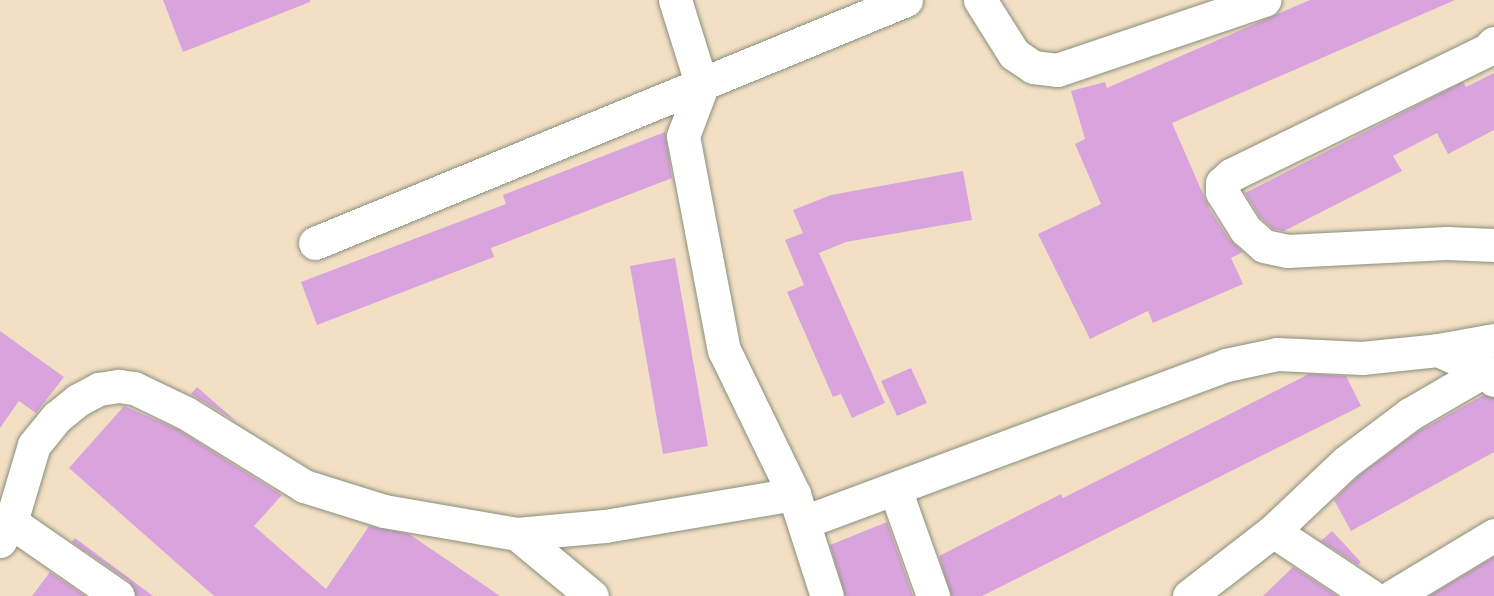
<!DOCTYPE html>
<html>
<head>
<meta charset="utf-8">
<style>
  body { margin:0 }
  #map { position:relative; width:1494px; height:596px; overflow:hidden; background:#f3e0c4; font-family:Mali,sans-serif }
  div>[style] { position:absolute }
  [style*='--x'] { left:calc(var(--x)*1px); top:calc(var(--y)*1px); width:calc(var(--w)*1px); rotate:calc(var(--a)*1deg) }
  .building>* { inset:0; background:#d9a4dd }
  .roads { filter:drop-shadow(0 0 2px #898e7c) drop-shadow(0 0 2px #898e7c) }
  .minor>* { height:33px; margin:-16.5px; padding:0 16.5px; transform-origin:16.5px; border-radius:16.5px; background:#fff }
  span { translate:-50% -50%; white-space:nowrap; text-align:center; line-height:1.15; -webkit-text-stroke:6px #f7f3e8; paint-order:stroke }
</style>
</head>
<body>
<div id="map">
  <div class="building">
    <div style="clip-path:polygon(163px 0,310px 0,310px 2px,183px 52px)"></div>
    <div style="clip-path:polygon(1310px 0,1455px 0,1172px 123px,1210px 210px,1229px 239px,1243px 252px,1231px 258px,1243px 284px,1153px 323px,1148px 311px,1090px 339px,1038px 234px,1101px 204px,1075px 144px,1085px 139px,1071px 91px,1105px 82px,1107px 88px)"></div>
    <div style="clip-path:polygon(1494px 73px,1494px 130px,1448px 154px,1437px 133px,1393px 156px,1402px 171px,1284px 231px,1273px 229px,1260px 217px,1245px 193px,1463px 82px,1466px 87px)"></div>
    <div style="clip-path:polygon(665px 132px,672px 178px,491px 248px,494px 257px,317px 325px,301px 282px,506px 204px,503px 195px)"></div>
    <div style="clip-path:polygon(963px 171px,972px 220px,846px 242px,819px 253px,885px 403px,852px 418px,841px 394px,833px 397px,787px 292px,804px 285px,785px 240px,803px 233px,793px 210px,831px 195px)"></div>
    <div style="clip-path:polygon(675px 258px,708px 446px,663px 454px,630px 266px)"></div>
    <div style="clip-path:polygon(0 331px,64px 377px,36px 413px,19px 401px,0 428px)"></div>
    <div style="clip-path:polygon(911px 368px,927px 403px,897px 416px,881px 381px)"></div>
    <div style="clip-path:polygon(1309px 374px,1346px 376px,1361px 406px,982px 596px,951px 596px,939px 556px,1061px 494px,1063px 498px)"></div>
    <div style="clip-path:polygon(197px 387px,237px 422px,191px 394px)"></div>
    <div style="clip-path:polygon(1484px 395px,1494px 398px,1494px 452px,1351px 531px,1334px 500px,1358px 476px,1417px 432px)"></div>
    <div style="clip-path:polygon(124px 406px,177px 429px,282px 495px,254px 526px,326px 589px,369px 526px,409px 534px,500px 596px,214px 596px,69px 468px)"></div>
    <div style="clip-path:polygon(887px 522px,913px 596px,845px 596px,830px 545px)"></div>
    <div style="clip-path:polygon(1332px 531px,1361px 562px,1358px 565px,1321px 541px)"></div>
    <div style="clip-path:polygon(75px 538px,153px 596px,136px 596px,129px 581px,72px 542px)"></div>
    <div style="clip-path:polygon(1494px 557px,1494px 596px,1429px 596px)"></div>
    <div style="clip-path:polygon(1293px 567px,1337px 596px,1263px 596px)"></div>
    <div style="clip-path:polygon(50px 572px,85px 596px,32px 596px)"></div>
  </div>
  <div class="roads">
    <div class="minor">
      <div style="--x:675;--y:0;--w:90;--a:72.6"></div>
      <div style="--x:702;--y:86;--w:53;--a:110.8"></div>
      <div style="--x:683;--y:136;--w:218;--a:79.2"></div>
      <div style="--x:724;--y:350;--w:160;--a:64.1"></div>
      <div style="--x:794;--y:494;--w:107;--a:72.1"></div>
      <div style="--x:980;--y:0;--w:64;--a:57.8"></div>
      <div style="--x:1014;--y:54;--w:23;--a:34"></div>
      <div style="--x:1033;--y:67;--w:24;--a:7"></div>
      <div style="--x:1057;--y:70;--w:219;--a:-18.7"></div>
      <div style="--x:1494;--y:43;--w:10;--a:135"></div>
      <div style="--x:1487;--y:50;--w:285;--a:154"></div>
      <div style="--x:1231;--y:175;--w:12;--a:138"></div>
      <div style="--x:1222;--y:183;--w:9;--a:90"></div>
      <div style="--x:1222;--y:192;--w:44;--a:58.1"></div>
      <div style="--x:1245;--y:229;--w:25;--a:42"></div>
      <div style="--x:1264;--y:246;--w:24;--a:12"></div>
      <div style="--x:1287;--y:251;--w:159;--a:-2.9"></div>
      <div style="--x:1446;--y:243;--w:48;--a:2.4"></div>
      <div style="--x:315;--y:243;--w:639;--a:-22.35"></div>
      <div style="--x:1438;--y:350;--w:57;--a:-10.1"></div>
      <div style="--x:895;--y:489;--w:114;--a:70.4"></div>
      <div style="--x:0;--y:518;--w:12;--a:20"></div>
      <div style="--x:11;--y:522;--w:130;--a:34.7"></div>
      <div style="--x:804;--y:522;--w:450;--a:-20.4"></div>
      <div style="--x:1226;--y:365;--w:52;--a:-12.2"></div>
      <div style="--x:1277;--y:354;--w:85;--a:2.7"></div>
      <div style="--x:1362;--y:358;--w:76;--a:-6"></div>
      <div style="--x:1438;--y:350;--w:51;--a:24.5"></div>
      <div style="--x:1484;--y:371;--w:13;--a:42"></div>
      <div style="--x:1273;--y:531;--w:100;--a:-43.4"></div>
      <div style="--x:1346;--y:462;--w:80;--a:-36.9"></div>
      <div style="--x:1410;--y:414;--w:86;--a:-30.2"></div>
      <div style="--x:517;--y:534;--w:97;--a:39.6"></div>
      <div style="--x:0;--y:541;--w:22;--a:-60"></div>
      <div style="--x:11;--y:522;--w:80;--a:-73.4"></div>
      <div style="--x:34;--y:445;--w:36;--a:-51"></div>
      <div style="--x:57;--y:417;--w:27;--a:-39"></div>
      <div style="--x:78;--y:400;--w:24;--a:-28"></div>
      <div style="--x:99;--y:389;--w:20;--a:-9"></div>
      <div style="--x:119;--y:386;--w:15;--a:8"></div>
      <div style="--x:134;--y:388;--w:58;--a:25.7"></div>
      <div style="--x:186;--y:413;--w:139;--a:31.7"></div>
      <div style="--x:304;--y:486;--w:84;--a:17.4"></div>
      <div style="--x:384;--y:511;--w:135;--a:9.8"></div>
      <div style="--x:517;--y:534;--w:88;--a:-5.2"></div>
      <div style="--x:605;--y:526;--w:192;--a:-9.6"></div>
      <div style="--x:1189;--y:596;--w:106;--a:-37.7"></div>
      <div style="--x:1273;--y:531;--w:118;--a:33.6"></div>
      <div style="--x:1393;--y:596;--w:118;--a:-31.1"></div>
    </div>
  </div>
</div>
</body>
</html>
